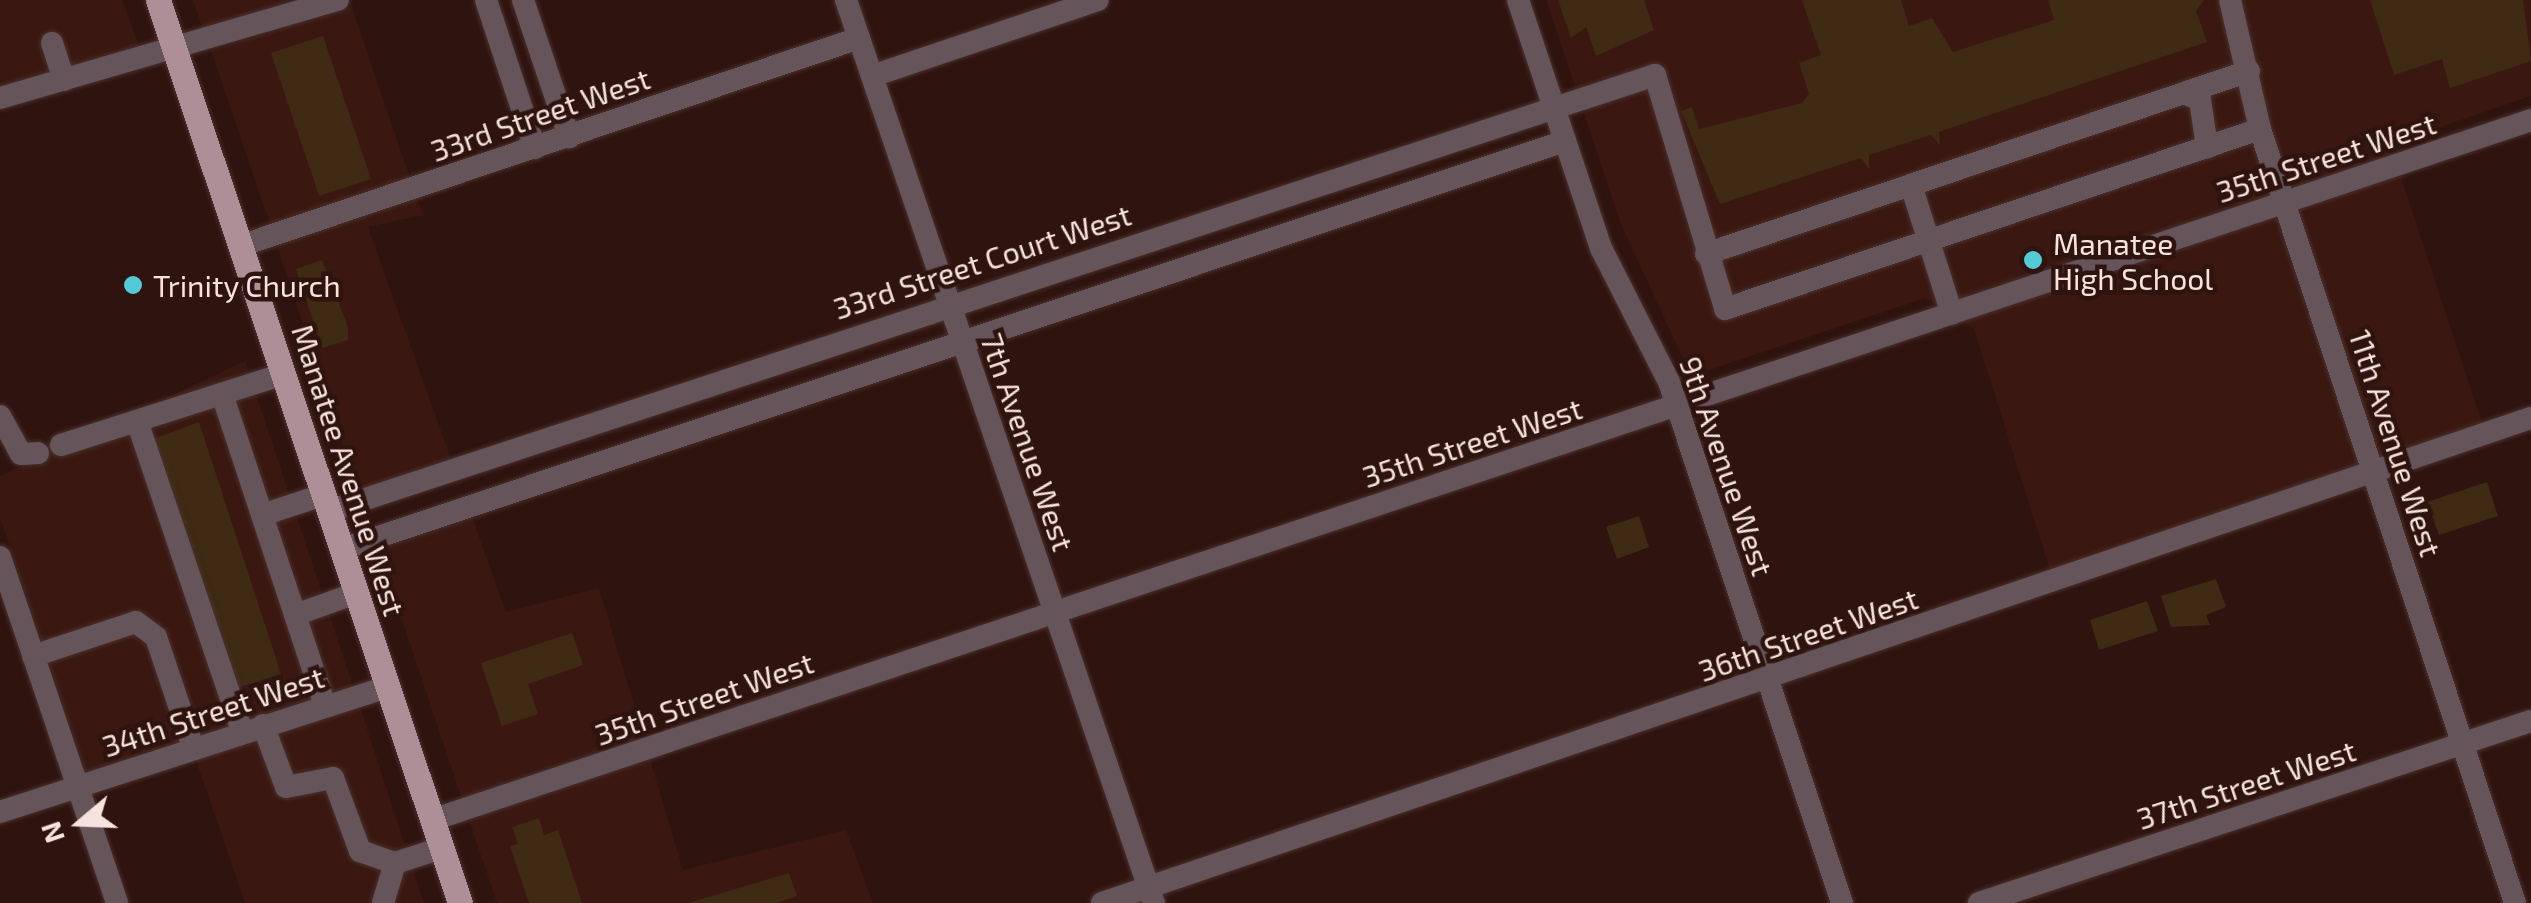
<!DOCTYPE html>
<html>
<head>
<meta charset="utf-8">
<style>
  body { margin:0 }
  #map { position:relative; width:2531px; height:903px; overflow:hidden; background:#2f130e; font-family:"Exo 2",sans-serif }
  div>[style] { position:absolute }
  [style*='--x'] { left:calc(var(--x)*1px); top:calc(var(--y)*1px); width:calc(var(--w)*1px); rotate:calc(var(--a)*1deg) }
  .built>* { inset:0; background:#3a1811 }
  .building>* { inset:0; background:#3f2a14 }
  .roads { filter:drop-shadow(0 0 2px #4b302b) drop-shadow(0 0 2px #4b302b) }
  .minor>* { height:22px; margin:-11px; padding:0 11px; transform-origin:11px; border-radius:11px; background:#65555a }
  .major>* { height:25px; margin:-12.5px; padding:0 12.5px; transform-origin:12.5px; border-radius:12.5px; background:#ae8f98 }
  .dots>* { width:28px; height:28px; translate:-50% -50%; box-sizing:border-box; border:5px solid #2f130e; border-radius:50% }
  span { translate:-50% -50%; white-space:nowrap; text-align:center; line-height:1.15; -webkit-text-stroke:9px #2f130e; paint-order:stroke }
  .street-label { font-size:30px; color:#f7e3de }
  .poi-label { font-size:30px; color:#f7e3de }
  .left { translate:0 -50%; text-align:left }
  .north { position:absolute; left:30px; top:773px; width:100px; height:100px; -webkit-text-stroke:8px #2f130e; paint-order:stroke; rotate:251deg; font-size:28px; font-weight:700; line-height:40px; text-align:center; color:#f7e3de }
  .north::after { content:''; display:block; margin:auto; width:35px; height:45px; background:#f7e3de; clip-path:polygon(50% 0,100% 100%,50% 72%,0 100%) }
</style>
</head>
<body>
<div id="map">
  <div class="built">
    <div style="clip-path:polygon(0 0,122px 0,140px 47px,0 87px)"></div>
    <div style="clip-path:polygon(193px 0,303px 0,203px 30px)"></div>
    <div style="clip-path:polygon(1546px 0,2531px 0,2531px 96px,2390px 144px,2482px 423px,2051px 573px,1974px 329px,1925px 298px,1691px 376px,1620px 222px)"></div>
    <div style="clip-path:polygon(352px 7px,410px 178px,270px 224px,211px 51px)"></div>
    <div style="clip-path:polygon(417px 199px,423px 215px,368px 227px,451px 459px,357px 490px,277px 245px)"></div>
    <div style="clip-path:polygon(245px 361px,353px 686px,86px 772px,0 518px,0 476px)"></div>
    <div style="clip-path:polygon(472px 517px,506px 612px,599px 588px,644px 738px,462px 799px,378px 548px)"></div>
    <div style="clip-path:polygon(360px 707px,424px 903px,245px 903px,195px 758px)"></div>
    <div style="clip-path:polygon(650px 759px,683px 870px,846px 830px,873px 903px,497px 903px,469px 820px)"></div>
  </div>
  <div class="building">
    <div style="clip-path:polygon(1558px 0,1644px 0,1654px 30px,1596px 56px,1586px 27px,1571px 38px)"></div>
    <div style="clip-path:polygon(1802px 0,1901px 0,1909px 26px,1932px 18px,1953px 52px,2054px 20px,2048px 0,2204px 0,2196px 11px,2207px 42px,1939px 132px,1940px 145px,1931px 135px,1869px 155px,1869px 169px,1861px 158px,1720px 204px,1681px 111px,1692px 107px,1699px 129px,1802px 103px,1809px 94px,1799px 63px,1821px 55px)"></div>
    <div style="clip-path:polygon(2370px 0,2523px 0,2531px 61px,2450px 88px,2442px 59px,2394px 75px)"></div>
    <div style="clip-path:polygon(323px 36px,371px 179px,319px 196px,271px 53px)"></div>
    <div style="clip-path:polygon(322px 260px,348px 327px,348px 340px,322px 348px,296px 269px)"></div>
    <div style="clip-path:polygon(199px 422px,281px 674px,237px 688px,151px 440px)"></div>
    <div style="clip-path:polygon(2487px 482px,2498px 516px,2439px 535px,2427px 502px)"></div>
    <div style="clip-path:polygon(1639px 516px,1649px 547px,1617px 559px,1606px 527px)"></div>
    <div style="clip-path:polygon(2216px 579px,2226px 607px,2206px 615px,2210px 625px,2171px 627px,2161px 596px)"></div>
    <div style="clip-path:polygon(2147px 601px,2158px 631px,2099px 650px,2090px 620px)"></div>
    <div style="clip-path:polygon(572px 633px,583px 665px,528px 684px,538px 714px,502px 726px,481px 663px)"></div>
    <div style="clip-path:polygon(539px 818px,544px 835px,558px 830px,582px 903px,529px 903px,510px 846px,518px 844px,512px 827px)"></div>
    <div style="clip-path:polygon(789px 873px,797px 896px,777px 903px,688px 903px)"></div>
  </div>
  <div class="roads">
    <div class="minor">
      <div style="--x:486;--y:0;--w:156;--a:71.7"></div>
      <div style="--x:523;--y:0;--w:145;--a:71.4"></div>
      <div style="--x:846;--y:0;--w:954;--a:71.17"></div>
      <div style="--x:1518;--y:0;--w:262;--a:71.5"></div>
      <div style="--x:1601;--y:248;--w:150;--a:63.1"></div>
      <div style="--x:1669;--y:382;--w:549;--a:71.63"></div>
      <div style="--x:2230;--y:0;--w:132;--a:76.9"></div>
      <div style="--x:2260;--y:129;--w:815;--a:71.77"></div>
      <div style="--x:52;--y:43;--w:39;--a:72"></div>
      <div style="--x:872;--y:76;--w:238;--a:-18.6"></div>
      <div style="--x:2184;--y:93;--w:17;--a:24"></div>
      <div style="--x:2200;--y:100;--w:48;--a:81.5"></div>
      <div style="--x:0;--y:98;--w:352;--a:-16.2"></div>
      <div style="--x:1911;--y:185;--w:135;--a:72.4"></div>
      <div style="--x:240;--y:246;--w:653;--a:-18.57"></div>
      <div style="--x:1706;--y:254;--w:573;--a:-18.62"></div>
      <div style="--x:222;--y:394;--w:329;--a:71.7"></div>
      <div style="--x:0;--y:416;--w:43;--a:61.1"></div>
      <div style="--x:21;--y:454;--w:17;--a:-3"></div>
      <div style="--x:137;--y:421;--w:327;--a:71.3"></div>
      <div style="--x:61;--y:445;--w:233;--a:-17.7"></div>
      <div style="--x:329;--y:511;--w:1396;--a:-18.2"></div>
      <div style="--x:1655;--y:75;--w:244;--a:73.3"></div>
      <div style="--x:1725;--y:309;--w:564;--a:-18.6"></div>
      <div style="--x:262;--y:515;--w:64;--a:-18.2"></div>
      <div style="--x:342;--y:549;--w:1289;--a:-18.45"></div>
      <div style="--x:0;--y:557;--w:365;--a:71.3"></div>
      <div style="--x:295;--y:615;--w:65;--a:-19.8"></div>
      <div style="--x:33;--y:656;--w:108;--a:-18.3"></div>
      <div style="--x:136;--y:622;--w:25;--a:37"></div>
      <div style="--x:156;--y:637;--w:116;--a:71.4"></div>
      <div style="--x:263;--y:725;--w:66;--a:69.6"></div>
      <div style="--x:286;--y:787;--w:48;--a:-10.8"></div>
      <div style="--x:333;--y:778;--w:78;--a:69.7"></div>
      <div style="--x:360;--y:851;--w:37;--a:19"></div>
      <div style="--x:395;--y:863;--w:49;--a:-17.7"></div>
      <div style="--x:0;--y:812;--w:408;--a:-17.9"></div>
      <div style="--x:432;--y:820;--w:2213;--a:-18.44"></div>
      <div style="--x:383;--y:903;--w:42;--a:-73.3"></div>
      <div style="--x:1102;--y:903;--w:1509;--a:-18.75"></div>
      <div style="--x:1979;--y:903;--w:581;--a:-18.25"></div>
    </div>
    <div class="major">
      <div style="--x:158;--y:0;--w:952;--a:71.51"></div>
    </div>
  </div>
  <div class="dots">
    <div style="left:2033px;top:260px;background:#52cbd7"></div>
    <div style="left:133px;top:285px;background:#52cbd7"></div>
  </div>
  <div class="street-label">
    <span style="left:540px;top:114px;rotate:-19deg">33rd Street West</span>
    <span style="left:2326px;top:157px;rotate:-18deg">35th Street West</span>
    <span style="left:982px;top:261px;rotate:-18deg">33rd Street Court West</span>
    <span style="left:1028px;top:442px;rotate:71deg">7th Avenue West</span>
    <span style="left:1472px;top:442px;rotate:-18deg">35th Street West</span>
    <span style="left:2396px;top:443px;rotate:72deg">11th Avenue West</span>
    <span style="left:1727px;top:466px;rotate:71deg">9th Avenue West</span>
    <span style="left:349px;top:470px;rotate:72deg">Manatee Avenue West</span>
    <span style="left:1808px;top:634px;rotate:-19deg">36th Street West</span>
    <span style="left:704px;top:698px;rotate:-19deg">35th Street West</span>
    <span style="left:213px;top:711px;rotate:-18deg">34th Street West</span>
    <span style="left:2246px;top:784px;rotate:-18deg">37th Street West</span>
  </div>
  <div class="poi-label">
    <span class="left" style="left:2053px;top:260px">Manatee<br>High School</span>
    <span class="left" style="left:153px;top:285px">Trinity Church</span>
  </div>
  <div class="north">N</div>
</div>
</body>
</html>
